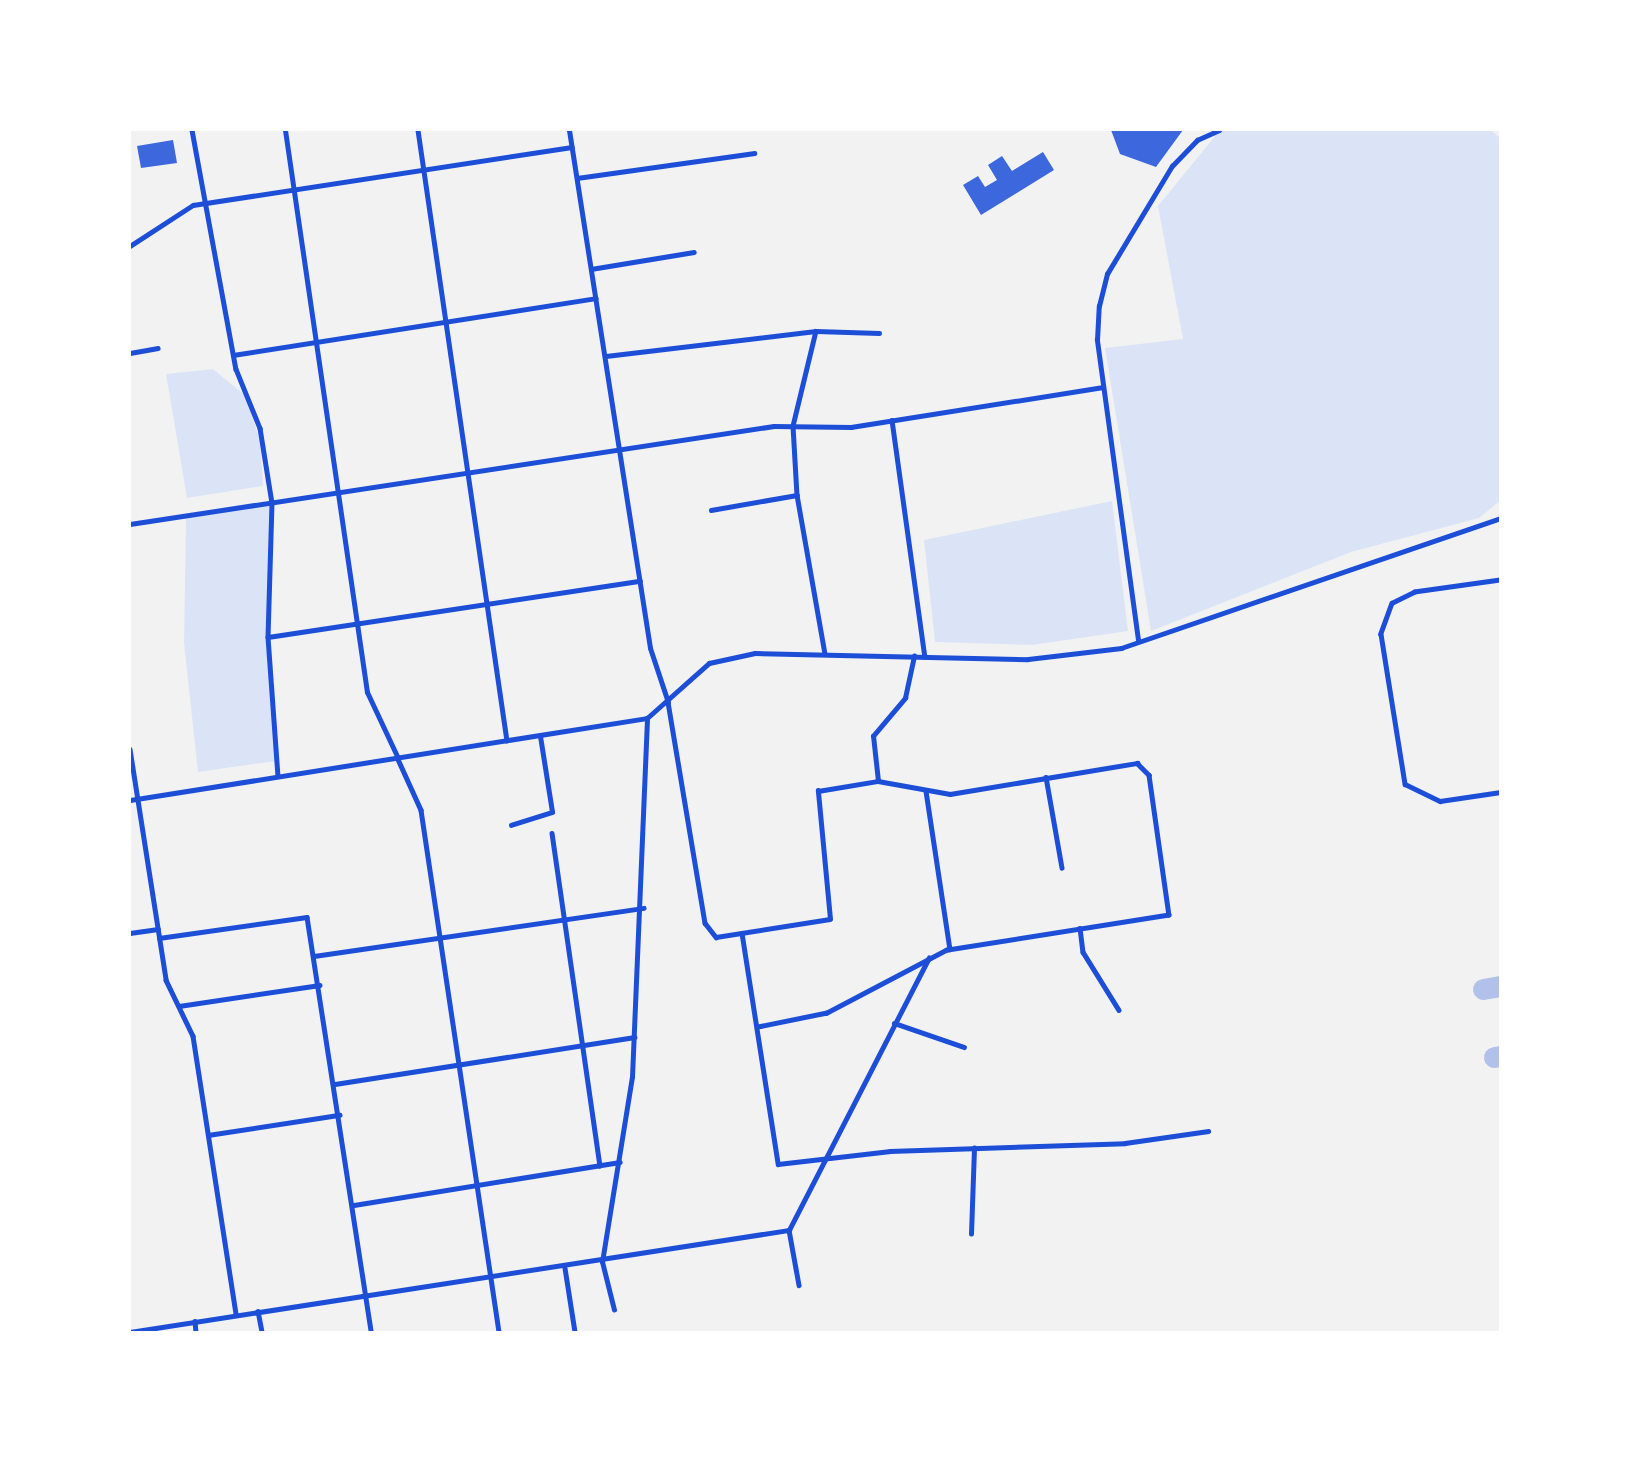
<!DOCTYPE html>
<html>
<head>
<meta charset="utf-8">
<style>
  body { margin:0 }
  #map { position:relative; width:1630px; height:1462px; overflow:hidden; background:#f2f2f2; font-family:"PT Sans Narrow",sans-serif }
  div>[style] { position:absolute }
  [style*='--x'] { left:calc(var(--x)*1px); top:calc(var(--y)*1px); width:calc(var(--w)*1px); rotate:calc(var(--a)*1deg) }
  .green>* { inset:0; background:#dbe4f7 }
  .taxiway>* { height:21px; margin:-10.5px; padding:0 10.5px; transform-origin:10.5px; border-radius:10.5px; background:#b2c1ea }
  .building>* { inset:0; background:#3d67dc }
  .minor>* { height:4.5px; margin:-2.25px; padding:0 2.25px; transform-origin:2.25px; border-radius:2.25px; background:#1d4ed8 }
  .tertiary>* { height:5px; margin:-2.5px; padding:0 2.5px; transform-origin:2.5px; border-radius:2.5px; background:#1d4ed8 }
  span { translate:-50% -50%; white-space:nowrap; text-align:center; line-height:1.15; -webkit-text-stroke:6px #fff; paint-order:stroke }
  .frame { position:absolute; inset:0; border:131px solid #fff; pointer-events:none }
</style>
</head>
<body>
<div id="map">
  <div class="green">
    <div style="clip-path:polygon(1220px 130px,1491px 130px,1500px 138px,1500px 501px,1479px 518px,1351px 552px,1151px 631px,1105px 348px,1183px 339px,1158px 206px)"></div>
    <div style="clip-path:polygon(213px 369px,246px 396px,260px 441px,263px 486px,187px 498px,166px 374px)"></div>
    <div style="clip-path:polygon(1112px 501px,1128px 631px,1032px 645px,935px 642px,924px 540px)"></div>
    <div style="clip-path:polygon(272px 503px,268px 637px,276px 761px,198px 772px,184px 643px,186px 516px)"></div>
  </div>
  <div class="taxiway">
    <div style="--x:1483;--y:989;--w:17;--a:-10"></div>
    <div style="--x:1494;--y:1057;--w:6;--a:-9"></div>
  </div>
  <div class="building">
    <div style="clip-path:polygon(1111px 130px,1183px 130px,1156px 167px,1120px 154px)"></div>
    <div style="clip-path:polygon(173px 140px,177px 163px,141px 168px,137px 146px)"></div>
    <div style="clip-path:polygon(1043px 152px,1054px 170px,981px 215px,963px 185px,978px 176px,985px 187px,997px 180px,988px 165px,1002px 156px,1012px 171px)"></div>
  </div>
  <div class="minor">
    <div style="--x:192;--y:130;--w:243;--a:79.6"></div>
    <div style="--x:236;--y:369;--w:64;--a:67.9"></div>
    <div style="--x:260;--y:428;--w:76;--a:80.9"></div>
    <div style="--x:272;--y:503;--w:134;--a:91.7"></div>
    <div style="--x:268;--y:637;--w:138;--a:85.9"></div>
    <div style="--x:418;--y:130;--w:617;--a:81.71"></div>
    <div style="--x:577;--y:178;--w:179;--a:-8"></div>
    <div style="--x:130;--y:246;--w:75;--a:-33.1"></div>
    <div style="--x:193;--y:205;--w:383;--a:-8.7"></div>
    <div style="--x:591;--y:269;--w:104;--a:-9.4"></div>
    <div style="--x:816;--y:331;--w:98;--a:103.6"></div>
    <div style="--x:793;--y:426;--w:69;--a:86.7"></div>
    <div style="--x:797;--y:495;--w:160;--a:80"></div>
    <div style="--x:130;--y:353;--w:28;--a:-10"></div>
    <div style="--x:233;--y:355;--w:367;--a:-8.9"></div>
    <div style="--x:606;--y:356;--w:211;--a:-6.8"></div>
    <div style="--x:816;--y:331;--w:63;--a:1.8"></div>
    <div style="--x:892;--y:420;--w:239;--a:82.1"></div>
    <div style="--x:711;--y:510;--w:87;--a:-9.9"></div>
    <div style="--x:130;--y:524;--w:651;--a:-8.65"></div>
    <div style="--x:774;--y:426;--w:77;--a:0.7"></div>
    <div style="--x:851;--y:427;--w:255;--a:-9"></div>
    <div style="--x:1500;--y:580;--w:86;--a:172"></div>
    <div style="--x:1415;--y:592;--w:25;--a:154"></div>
    <div style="--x:1392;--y:603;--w:33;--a:110"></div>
    <div style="--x:1381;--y:634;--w:152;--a:80.9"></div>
    <div style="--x:1405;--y:784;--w:39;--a:26"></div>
    <div style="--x:1440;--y:801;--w:61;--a:-8.5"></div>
    <div style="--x:268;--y:637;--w:376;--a:-8.6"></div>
    <div style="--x:1138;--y:640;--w:303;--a:-97.8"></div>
    <div style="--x:1097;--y:340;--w:34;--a:-87"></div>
    <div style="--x:1099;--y:306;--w:33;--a:-76"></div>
    <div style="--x:1107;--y:274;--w:126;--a:-59"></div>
    <div style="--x:1172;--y:166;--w:36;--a:-46"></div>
    <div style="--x:1197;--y:140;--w:24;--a:-24"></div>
    <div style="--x:668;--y:702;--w:224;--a:80.5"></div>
    <div style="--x:705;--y:923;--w:18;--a:52"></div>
    <div style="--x:716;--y:937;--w:115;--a:-9"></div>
    <div style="--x:830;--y:919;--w:129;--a:-95.4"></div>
    <div style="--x:818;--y:791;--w:61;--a:-9.5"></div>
    <div style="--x:878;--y:781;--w:73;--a:10.2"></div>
    <div style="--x:950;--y:794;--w:190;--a:-9.4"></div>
    <div style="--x:1137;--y:763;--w:17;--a:45"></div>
    <div style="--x:1149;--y:775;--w:141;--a:81.9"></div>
    <div style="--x:1169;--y:915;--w:225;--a:171"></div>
    <div style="--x:947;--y:950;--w:136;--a:152.3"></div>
    <div style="--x:827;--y:1013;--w:70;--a:168.5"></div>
    <div style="--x:130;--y:749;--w:234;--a:81.1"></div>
    <div style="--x:166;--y:980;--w:62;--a:64.3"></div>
    <div style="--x:193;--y:1036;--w:281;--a:81.2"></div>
    <div style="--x:397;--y:757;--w:58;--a:65.6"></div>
    <div style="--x:421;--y:810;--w:528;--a:81.5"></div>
    <div style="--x:1046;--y:777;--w:92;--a:80"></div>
    <div style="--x:878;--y:781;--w:45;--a:-96.3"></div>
    <div style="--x:873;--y:736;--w:50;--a:-49.9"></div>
    <div style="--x:905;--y:698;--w:43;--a:-77.9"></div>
    <div style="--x:926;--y:791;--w:160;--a:81.4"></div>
    <div style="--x:511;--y:825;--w:43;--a:-17.6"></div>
    <div style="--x:552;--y:812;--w:77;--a:-99"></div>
    <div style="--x:552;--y:833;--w:336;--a:81.8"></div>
    <div style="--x:1080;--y:928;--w:24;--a:83"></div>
    <div style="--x:1083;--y:952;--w:68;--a:58.2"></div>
    <div style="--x:130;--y:933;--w:28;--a:-8"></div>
    <div style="--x:742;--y:933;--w:234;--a:81.1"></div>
    <div style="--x:778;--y:1164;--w:113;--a:-6.6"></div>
    <div style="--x:890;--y:1151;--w:235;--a:-1.9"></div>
    <div style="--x:1125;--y:1143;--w:84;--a:-8.2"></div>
    <div style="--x:159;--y:938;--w:149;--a:-8.1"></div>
    <div style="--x:307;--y:917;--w:420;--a:81.2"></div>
    <div style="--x:314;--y:956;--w:333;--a:-8.3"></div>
    <div style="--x:179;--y:1006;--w:142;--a:-8.5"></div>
    <div style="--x:894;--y:1023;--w:74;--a:18.9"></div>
    <div style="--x:335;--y:1084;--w:303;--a:-8.9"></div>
    <div style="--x:208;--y:1135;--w:133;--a:-8.7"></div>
    <div style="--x:354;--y:1205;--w:269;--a:-9.2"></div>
    <div style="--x:789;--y:1230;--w:306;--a:-62.8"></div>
    <div style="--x:789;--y:1230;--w:56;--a:79.7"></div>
    <div style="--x:971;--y:1234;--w:86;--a:-88"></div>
    <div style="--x:565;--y:1268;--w:65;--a:81.1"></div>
    <div style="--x:614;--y:1310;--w:49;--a:-104"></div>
    <div style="--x:602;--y:1262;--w:187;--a:-80.8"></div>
    <div style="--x:632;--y:1077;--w:359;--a:-87.6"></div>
    <div style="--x:258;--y:1311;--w:21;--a:79"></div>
    <div style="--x:195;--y:1321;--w:11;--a:85"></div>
    <div style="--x:130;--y:1332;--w:667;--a:-8.8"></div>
  </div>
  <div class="tertiary">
    <div style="--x:285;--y:130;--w:568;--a:81.7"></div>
    <div style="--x:367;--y:692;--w:71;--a:64.9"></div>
    <div style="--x:569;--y:130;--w:524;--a:81.11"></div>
    <div style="--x:650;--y:648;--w:57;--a:71.6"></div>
    <div style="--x:130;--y:800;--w:523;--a:-9.01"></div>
    <div style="--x:647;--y:718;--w:83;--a:-41.6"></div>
    <div style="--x:709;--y:663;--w:47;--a:-12.3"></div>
    <div style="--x:755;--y:653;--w:273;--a:1.3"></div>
    <div style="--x:1028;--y:659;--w:94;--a:-6.7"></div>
    <div style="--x:1121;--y:648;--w:401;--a:-18.9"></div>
  </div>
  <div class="frame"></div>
</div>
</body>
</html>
